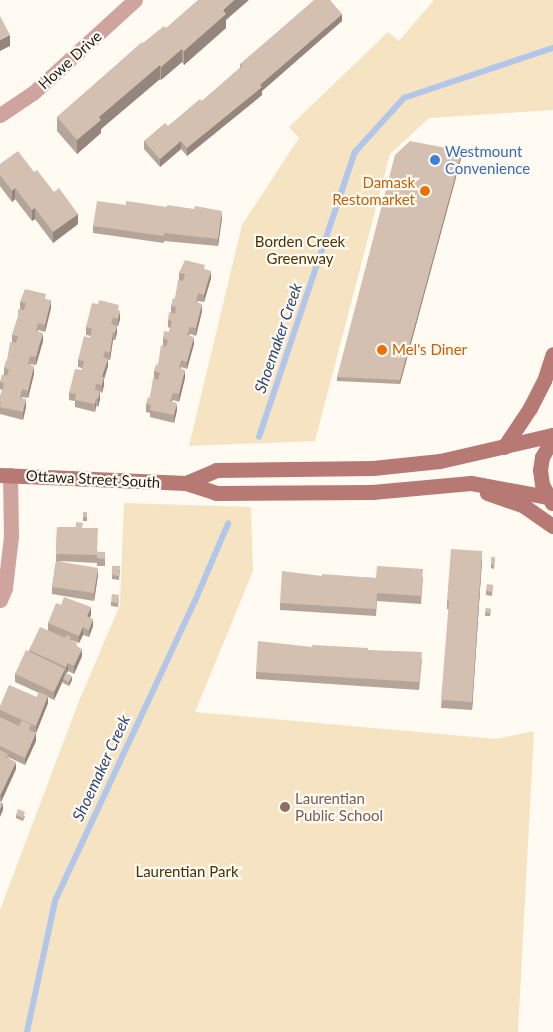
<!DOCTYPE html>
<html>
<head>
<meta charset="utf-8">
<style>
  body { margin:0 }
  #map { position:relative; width:553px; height:1032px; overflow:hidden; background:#fffaf2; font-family:Lato,sans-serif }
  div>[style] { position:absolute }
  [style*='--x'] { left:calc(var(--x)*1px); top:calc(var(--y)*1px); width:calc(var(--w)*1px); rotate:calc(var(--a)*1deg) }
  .green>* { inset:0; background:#f6e3c2 }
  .stream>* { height:5.5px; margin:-2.75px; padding:0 2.75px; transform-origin:2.75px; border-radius:2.75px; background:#b2c6ea }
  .street>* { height:15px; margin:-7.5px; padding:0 7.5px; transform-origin:7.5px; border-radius:7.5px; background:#cfa49f }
  .secondary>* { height:15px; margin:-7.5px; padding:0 7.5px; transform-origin:7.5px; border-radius:7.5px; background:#b77973 }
  .wall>* { inset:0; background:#b5a598 }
  .shaded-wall>* { inset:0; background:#94867c }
  .building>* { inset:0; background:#d3c0b1 }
  .dots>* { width:14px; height:14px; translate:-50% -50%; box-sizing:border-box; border:2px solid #fffaf2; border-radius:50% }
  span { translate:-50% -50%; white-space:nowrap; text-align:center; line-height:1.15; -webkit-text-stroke:4.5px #fffaf2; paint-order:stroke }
  .street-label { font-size:15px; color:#242019 }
  .shop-label { font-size:15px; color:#366cbe }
  .left { translate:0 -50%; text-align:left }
  .food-label { font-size:15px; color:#c56008 }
  .right { translate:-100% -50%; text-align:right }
  .park-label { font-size:15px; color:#493302 }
  .education-label { font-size:15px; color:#785e54 }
  .water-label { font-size:16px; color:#2f4777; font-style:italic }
</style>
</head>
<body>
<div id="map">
  <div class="green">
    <div style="clip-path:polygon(434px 0,553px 0,553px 110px,429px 118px,390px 154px,315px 441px,189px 446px,242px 225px,299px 138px,289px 127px,388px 32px,399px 41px)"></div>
    <div style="clip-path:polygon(124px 503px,251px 507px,253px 571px,195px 712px,496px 739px,534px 731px,518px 1032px,0 1032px,0 910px,79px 701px,120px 605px)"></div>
  </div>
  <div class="stream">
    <div style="--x:259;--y:437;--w:301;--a:-71.4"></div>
    <div style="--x:355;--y:152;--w:73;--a:-47.8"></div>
    <div style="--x:404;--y:98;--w:157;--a:-18.6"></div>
    <div style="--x:27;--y:1032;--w:134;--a:-77.9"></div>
    <div style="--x:55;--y:901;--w:331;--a:-65"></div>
    <div style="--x:195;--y:601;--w:84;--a:-66.8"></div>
  </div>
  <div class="street">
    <div style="--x:0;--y:115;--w:40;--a:-34"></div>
    <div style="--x:33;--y:93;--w:138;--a:-42.4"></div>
    <div style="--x:0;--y:600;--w:13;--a:-67"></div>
    <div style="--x:5;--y:588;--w:52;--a:-83.4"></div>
    <div style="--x:11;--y:536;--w:61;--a:-90.9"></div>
  </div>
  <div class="secondary">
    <div style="--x:504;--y:447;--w:47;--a:-56.3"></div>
    <div style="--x:530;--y:408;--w:30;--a:-63"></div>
    <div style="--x:544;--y:381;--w:28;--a:-72"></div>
    <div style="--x:0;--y:475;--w:186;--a:2.5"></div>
    <div style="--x:186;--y:483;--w:32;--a:18"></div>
    <div style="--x:216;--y:493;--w:156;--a:-0.4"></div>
    <div style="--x:372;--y:492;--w:99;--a:-5.2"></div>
    <div style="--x:471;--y:483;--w:77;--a:10.4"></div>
    <div style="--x:186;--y:483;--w:33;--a:-23"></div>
    <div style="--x:216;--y:470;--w:157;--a:-0.7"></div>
    <div style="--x:373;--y:468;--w:67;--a:-6"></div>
    <div style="--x:440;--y:461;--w:116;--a:-13"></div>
    <div style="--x:487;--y:493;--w:39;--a:19"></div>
    <div style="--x:524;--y:506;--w:35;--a:35"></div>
    <div style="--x:552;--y:503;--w:21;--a:-118"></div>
    <div style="--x:542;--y:484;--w:14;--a:-98"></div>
    <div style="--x:540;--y:470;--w:13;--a:-81"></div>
    <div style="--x:542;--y:457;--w:22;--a:-60"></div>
  </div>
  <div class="wall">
    <div style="clip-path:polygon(226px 20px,226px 28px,184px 65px,182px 62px,161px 80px,160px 79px,101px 129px,101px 133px,77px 154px,57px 131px,57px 117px,143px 43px,166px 28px)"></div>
    <div style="clip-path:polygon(342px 21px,262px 91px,262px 95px,187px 156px,181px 149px,160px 167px,144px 149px,144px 141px,168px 126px,202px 101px,240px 68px,240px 64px)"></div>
    <div style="clip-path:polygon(462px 155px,400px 384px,337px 381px,337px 377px)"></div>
    <div style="clip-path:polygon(0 164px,34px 172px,78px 224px,53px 243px,35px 219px,32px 221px,15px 199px,12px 202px,0 186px)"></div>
    <div style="clip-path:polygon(222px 218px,218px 246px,164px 241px,164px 243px,93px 233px,93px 226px)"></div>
    <div style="clip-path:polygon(205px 270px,211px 278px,204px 302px,198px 301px,197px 303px,202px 311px,196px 336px,190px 334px,189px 336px,194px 344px,187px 369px,181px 367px,181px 369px,185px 378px,179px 402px,173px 400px,172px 402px,177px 410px,174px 423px,150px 417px,150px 413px,146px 412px,146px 404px,150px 398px,154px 379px,154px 371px,158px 365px,163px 346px,163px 338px,169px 332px,170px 328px,168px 327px,168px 320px,171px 313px,171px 306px,175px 299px,179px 280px,179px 273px)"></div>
    <div style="clip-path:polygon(46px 299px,51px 308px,45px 332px,38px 330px,38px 332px,43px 341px,36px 365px,30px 364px,30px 365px,34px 374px,28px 398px,22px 397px,22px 398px,26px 407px,23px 420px,0 414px,0 394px,1px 395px,2px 390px,0 389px,0 382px,4px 375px,4px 368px,7px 361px,12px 342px,12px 335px,18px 317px,20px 309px,20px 302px)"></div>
    <div style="clip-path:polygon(98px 304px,119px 311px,120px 319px,118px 326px,117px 326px,117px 333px,115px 340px,113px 340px,110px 360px,108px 360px,108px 366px,104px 379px,104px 385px,102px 393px,100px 392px,100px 399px,98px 407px,96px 406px,95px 412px,75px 407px,75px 401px,69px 400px,69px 393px,82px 370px,82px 368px,78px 367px,78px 360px,91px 336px,86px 335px,86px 327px)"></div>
    <div style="clip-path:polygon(83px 512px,87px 512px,87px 521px,83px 521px)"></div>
    <div style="clip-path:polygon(57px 527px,83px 528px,98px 552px,105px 552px,105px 566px,97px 566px,97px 563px,59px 561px,98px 575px,94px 601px,52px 594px,52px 587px,56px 561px)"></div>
    <div style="clip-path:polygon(491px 557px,495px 557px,494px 569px,491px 568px)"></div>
    <div style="clip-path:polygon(482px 559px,472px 710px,441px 708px,449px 609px,447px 609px,447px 601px)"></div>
    <div style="clip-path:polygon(112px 566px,120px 570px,119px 580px,112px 579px)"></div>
    <div style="clip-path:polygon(322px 576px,376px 578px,423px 577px,421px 604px,377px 601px,376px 616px,280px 610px,280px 603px)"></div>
    <div style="clip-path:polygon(493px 585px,492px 596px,486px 595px,486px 591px)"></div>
    <div style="clip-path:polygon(119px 599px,118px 607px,111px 606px,111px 602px)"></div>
    <div style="clip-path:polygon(486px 608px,491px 609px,490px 616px,485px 616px)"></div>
    <div style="clip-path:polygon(91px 615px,90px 617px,93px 626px,89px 637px,83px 635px,79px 643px,71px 640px,77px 646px,82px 656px,74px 674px,68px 671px,66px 673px,72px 680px,69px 686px,63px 683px,63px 681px,54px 700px,48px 697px,48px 703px,36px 733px,36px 741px,25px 765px,8px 757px,16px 769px,1px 802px,0 801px,0 706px,37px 697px,39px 693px,15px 682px,15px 674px,29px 652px,29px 650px,48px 630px,48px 623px)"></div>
    <div style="clip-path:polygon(312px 647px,368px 650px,422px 659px,419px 690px,256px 679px,256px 672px)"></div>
    <div style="clip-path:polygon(16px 815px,25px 816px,23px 821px,16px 818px)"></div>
  </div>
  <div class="shaded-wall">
    <div style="clip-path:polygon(234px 0,249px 0,226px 20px,226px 28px,184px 65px,184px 51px,223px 10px)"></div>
    <div style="clip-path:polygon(342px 14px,342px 21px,262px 91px,262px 95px,187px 156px,187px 148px)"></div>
    <div style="clip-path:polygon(10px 35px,10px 46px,0 51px,0 40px)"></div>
    <div style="clip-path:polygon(182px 49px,182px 62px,161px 80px,161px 67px)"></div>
    <div style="clip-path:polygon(160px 65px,160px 79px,101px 129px,101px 133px,77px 154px,77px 140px,99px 117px)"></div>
    <div style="clip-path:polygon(181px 141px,181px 149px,160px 167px,160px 159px)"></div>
    <div style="clip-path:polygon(462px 151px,462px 155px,400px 384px,400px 380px)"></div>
    <div style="clip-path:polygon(15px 188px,15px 199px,12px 202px,12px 191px)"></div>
    <div style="clip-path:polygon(35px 208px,35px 219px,32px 221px,32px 210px)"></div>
    <div style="clip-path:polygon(222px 211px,222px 218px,218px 246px,218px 239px)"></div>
    <div style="clip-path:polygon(78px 214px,78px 224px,53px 243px,53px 232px)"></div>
    <div style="clip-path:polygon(211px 271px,211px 278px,204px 302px,204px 295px)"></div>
    <div style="clip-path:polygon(51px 300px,51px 308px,45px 332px,45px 325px)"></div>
    <div style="clip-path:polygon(202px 304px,202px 311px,196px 336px,196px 328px)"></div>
    <div style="clip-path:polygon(120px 311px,120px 319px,118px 326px,118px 319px)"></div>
    <div style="clip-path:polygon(117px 326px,117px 333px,115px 340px,115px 333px)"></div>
    <div style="clip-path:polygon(113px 332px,113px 340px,110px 360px,110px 353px)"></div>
    <div style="clip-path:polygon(43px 333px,43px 341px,36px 365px,36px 357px)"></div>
    <div style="clip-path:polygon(194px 337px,194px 344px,187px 369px,187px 362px)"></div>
    <div style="clip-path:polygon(108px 359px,108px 366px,104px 379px,104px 385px,102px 393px,102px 377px)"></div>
    <div style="clip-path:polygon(34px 366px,34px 374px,28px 398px,28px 391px)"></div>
    <div style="clip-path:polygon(185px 370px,185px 378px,179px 402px,179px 394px)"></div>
    <div style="clip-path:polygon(100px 391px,100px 399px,98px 407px,98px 399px)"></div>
    <div style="clip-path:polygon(96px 398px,96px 406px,95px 412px,95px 404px)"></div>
    <div style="clip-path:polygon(26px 399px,26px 407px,23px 420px,23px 412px)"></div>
    <div style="clip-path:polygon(177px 403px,177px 410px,174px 423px,174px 415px)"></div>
    <div style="clip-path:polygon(482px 551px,482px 559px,472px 710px,472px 702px)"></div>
    <div style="clip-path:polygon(98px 568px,98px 575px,94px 601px,94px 593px)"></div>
    <div style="clip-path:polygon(91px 607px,91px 615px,87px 624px,87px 616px)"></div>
    <div style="clip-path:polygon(93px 619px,93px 626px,89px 637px,89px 630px)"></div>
    <div style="clip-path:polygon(83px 627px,83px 635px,79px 643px,79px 636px)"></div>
    <div style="clip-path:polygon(82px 649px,82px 656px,74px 674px,74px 666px)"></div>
    <div style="clip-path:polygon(68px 663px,68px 671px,66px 674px,66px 667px)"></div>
    <div style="clip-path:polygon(65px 669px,65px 676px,54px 700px,54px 692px)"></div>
    <div style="clip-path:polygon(72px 676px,72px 680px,69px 686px,69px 682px)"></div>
    <div style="clip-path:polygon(48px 696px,48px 703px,36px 733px,36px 726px)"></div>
    <div style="clip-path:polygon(36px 733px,36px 741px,25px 765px,25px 758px)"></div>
    <div style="clip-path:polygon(16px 762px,16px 769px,1px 802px,1px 794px)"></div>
    <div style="clip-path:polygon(3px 803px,3px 810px,0 817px,0 809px)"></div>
  </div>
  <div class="building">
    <div style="clip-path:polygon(198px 0,234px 0,223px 10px,226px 14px,184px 51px,182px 49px,161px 67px,160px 65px,99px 117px,101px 120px,77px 140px,57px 117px,142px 42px,143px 43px,164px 26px,166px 28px)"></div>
    <div style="clip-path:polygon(314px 0,330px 0,342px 14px,260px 85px,262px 87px,187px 148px,181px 141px,160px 159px,144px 141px,165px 123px,168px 126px,200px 99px,202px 101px,242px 66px,240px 64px)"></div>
    <div style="clip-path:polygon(0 16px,10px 35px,0 40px)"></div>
    <div style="clip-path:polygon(410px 141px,462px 151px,400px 380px,337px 377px,395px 155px)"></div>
    <div style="clip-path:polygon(18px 151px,34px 172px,37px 170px,54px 192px,59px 188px,78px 214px,53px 232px,35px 208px,32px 210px,15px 188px,12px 191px,0 175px,0 164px)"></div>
    <div style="clip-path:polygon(97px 201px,126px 205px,126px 201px,167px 207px,167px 205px,194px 209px,195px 206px,222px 211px,218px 239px,164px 233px,164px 236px,93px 226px)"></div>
    <div style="clip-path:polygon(185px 260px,205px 265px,204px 269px,211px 271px,204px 295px,198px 293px,196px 302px,202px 304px,196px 328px,190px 327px,187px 335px,194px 337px,187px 362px,181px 360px,179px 368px,185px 370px,179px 394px,173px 393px,170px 401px,177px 403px,174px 415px,150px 410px,151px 405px,146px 404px,148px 397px,150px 398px,153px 378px,158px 380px,160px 373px,154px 371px,156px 364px,158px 365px,161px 345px,166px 347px,168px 340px,163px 338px,164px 331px,169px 332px,172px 321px,168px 320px,169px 312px,175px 314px,176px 307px,171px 306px,173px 298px,175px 299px,178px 280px,183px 281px,185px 274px,179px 273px)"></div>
    <div style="clip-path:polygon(25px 289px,46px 294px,45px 299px,51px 300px,45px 325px,38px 323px,36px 331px,43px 333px,36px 357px,30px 356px,28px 364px,34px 366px,28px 391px,22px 389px,20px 398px,26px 399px,23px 412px,0 407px,1px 402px,0 402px,0 394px,1px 395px,4px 383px,0 382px,2px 374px,7px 376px,9px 369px,4px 368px,6px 360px,7px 361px,10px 342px,16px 343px,18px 336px,12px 335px,18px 317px,18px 309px,24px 310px,26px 303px,20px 302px)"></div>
    <div style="clip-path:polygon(99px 300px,119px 305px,118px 310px,120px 311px,118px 319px,113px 317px,111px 324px,117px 326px,115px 333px,113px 332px,110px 353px,105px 351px,103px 357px,108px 359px,102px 377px,104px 377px,102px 385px,96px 384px,95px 390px,100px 391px,98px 399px,96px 398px,95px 404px,75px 400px,76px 394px,69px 393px,75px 369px,82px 370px,84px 361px,78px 360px,84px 336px,90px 338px,92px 329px,86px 327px,92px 303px,98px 304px)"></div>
    <div style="clip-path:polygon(83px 512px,87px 512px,87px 517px,83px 517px)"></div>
    <div style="clip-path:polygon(76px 522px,83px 523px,82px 528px,98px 528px,97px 552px,105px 552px,105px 559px,97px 558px,97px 555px,56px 554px,57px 527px,76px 527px)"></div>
    <div style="clip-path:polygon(451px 549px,482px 551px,472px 702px,441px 700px,449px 601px,447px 601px)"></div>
    <div style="clip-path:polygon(491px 557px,495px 557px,494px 565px,491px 564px)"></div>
    <div style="clip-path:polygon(56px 561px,98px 568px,94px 593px,52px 587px)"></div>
    <div style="clip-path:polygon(112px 566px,120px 566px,119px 576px,112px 575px)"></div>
    <div style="clip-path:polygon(377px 566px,423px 569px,421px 596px,377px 593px,376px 609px,280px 603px,282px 571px,322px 576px,322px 574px,376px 578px)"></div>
    <div style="clip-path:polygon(487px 584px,493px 585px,492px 592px,486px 591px)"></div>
    <div style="clip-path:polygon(112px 594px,119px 595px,118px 603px,111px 602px)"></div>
    <div style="clip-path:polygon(64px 597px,91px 607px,87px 616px,93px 619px,89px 630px,83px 627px,79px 636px,48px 623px,56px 603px,61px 605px)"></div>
    <div style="clip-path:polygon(486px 608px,491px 609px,490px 613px,485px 612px)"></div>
    <div style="clip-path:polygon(40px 627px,77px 643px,76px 646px,82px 649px,74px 666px,68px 663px,66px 667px,29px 650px)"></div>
    <div style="clip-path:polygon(66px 635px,71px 637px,70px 640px,65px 638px)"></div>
    <div style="clip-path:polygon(258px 641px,312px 647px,312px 645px,368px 648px,368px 650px,422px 652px,419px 682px,256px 672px)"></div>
    <div style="clip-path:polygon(26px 650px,65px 669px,54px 692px,15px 674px)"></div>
    <div style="clip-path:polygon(66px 673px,72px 676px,69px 682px,63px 679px)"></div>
    <div style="clip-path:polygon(9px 685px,37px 697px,39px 692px,48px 696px,36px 726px,0 710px,0 706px)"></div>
    <div style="clip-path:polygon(0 717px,19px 726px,22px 720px,31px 725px,29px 730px,36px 733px,25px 758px,0 746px)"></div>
    <div style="clip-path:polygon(0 750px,8px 754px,7px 757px,0 754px)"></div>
    <div style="clip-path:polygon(0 754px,16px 762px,1px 794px,0 794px)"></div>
    <div style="clip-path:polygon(0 802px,3px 803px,0 809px)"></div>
    <div style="clip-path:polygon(18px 809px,25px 812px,23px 818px,16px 815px)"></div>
  </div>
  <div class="dots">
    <div style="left:435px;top:160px;background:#3f7fe0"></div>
    <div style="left:425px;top:191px;background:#e8710a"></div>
    <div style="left:382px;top:350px;background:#e8710a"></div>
    <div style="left:285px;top:807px;background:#8d6e63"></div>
  </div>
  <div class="street-label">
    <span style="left:70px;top:60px;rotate:-42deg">Howe Drive</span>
    <span style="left:93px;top:479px;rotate:3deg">Ottawa Street South</span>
  </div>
  <div class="shop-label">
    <span class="left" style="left:445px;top:160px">Westmount<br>Convenience</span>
  </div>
  <div class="food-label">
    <span class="right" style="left:415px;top:191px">Damask<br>Restomarket</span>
    <span class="left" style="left:392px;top:350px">Mel's Diner</span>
  </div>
  <div class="park-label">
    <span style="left:300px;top:250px">Borden Creek<br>Greenway</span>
    <span style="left:187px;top:872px">Laurentian Park</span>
  </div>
  <div class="education-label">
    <span class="left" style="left:295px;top:807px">Laurentian<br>Public School</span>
  </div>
  <div class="water-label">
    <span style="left:278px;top:338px;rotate:-71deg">Shoemaker Creek</span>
    <span style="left:101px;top:768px;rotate:-65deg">Shoemaker Creek</span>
  </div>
</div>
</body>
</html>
